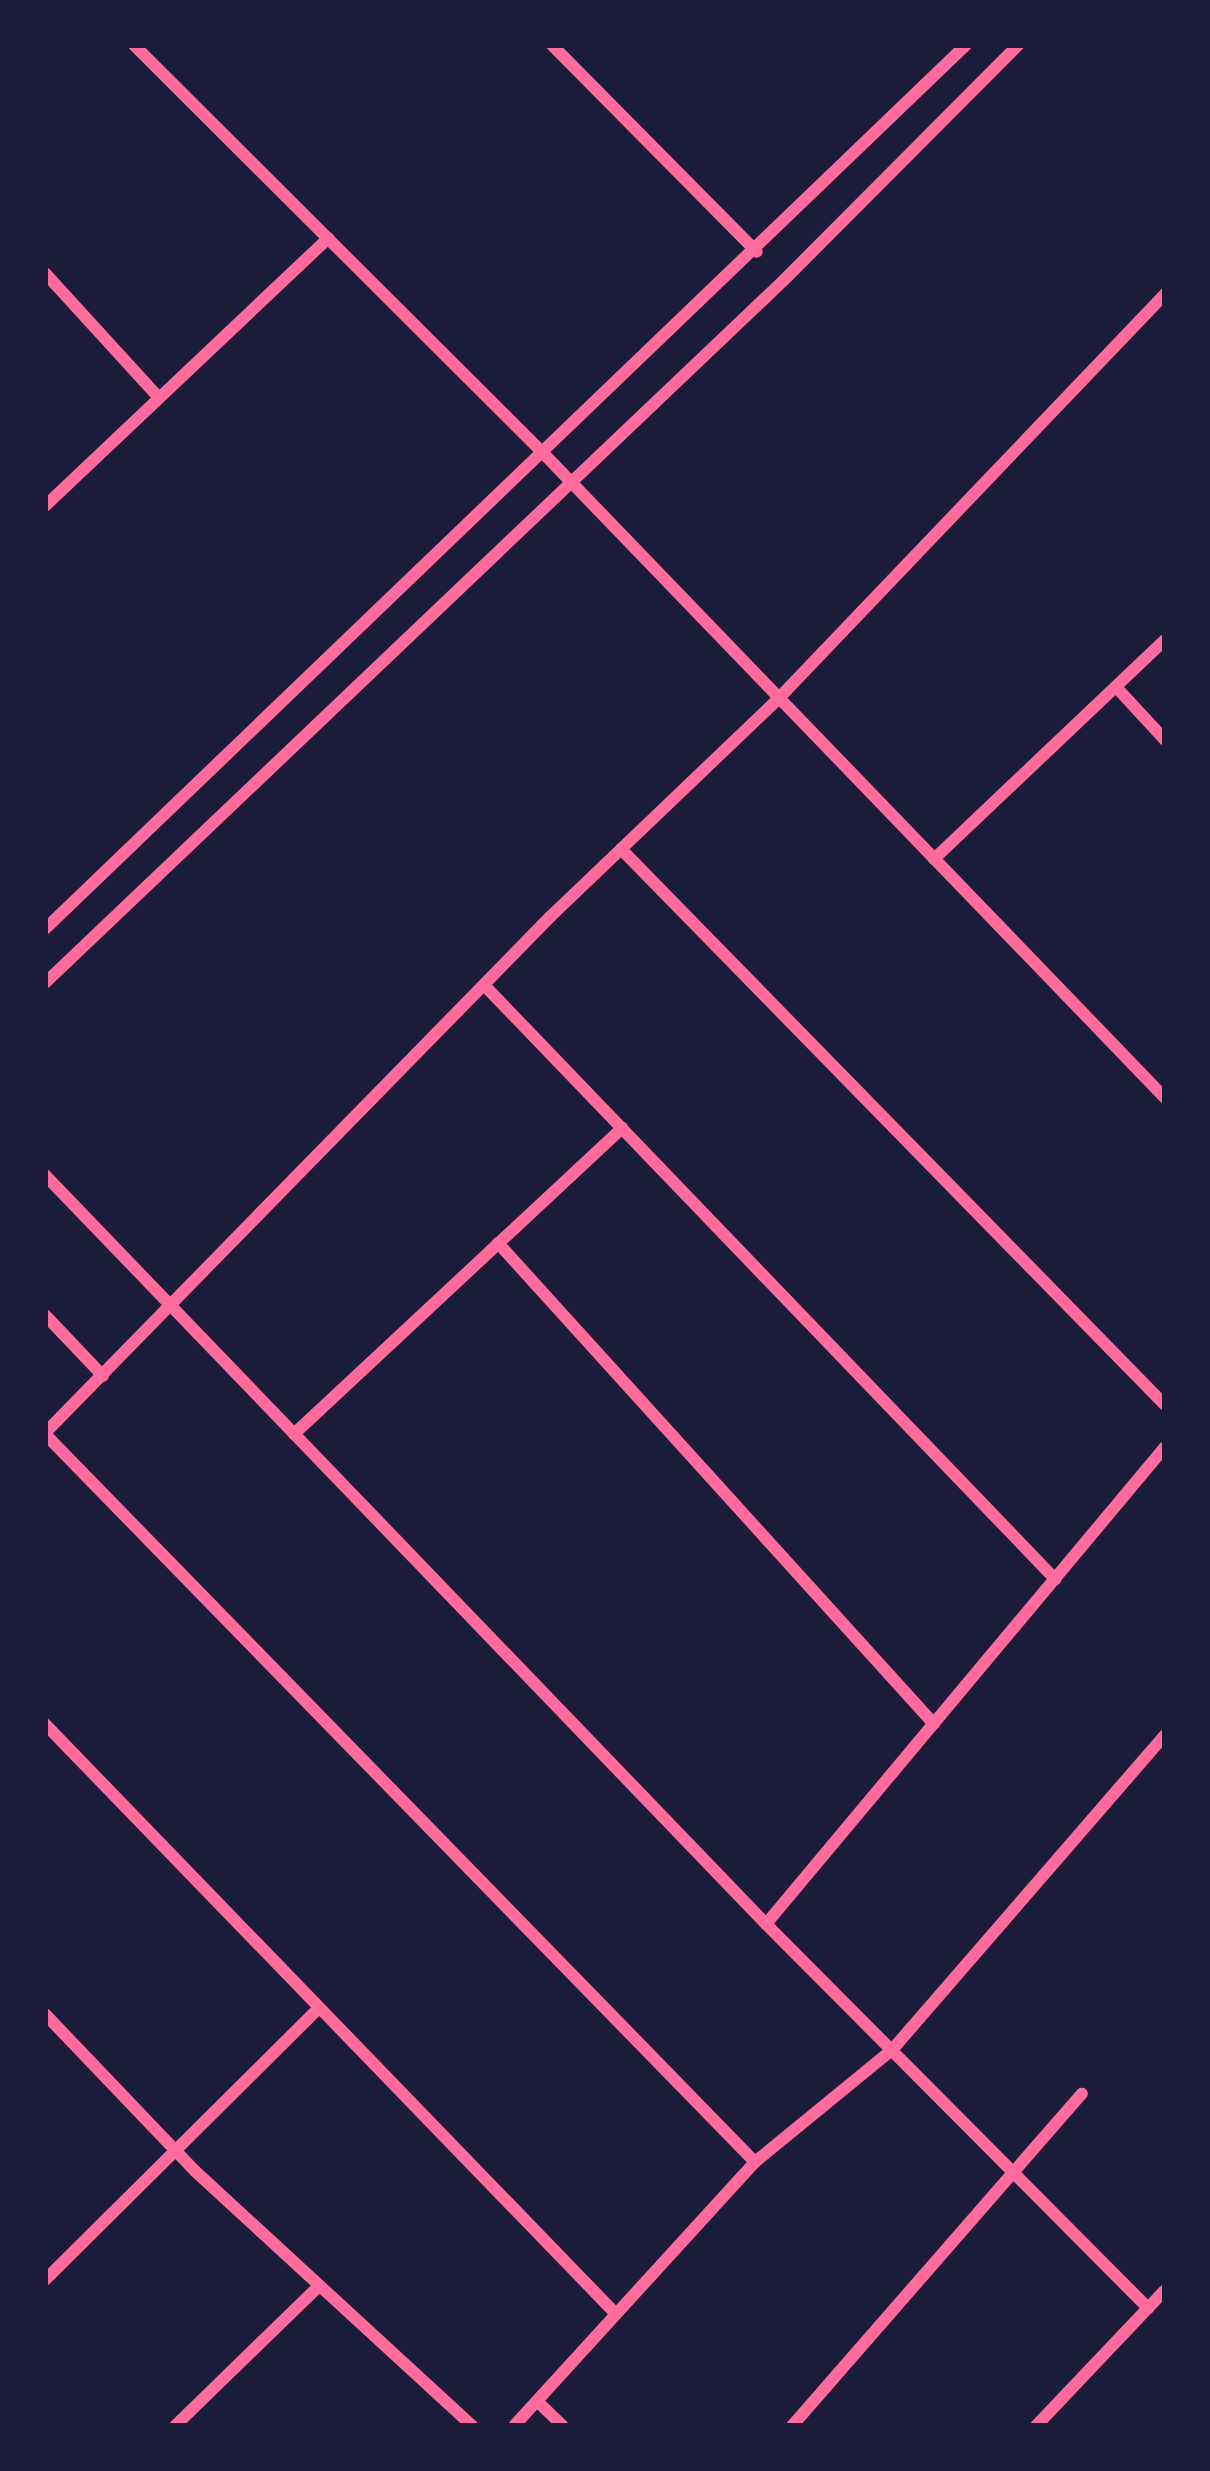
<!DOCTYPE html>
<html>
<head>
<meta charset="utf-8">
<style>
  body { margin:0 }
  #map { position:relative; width:1210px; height:2471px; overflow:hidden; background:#1b1b3a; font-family:Lato,sans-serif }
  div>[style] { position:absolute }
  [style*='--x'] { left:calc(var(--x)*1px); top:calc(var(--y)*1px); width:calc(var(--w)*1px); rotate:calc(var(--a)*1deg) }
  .minor>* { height:12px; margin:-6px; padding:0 6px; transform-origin:6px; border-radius:6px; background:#ff6b9d }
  span { translate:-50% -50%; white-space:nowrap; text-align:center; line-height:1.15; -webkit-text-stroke:9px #1b1b3a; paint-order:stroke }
  .frame { position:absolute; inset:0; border:48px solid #1b1b3a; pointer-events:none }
</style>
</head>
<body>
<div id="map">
  <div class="minor">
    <div style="--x:134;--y:45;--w:581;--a:44.93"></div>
    <div style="--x:545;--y:455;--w:893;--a:46.04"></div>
    <div style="--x:552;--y:45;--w:291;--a:45.3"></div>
    <div style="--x:45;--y:273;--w:169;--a:47.6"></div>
    <div style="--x:45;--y:506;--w:390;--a:-43.4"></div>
    <div style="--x:1117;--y:688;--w:71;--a:47.3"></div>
    <div style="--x:621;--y:849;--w:778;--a:45.63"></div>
    <div style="--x:934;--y:859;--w:318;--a:-43.5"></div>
    <div style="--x:45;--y:929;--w:1277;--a:-43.83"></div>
    <div style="--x:45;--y:983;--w:1020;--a:-43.57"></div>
    <div style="--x:784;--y:280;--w:332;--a:-45.1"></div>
    <div style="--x:485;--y:986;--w:823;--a:46.13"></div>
    <div style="--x:45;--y:1175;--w:1040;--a:46.09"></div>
    <div style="--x:766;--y:1924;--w:622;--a:-50.09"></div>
    <div style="--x:498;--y:1243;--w:649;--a:47.81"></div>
    <div style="--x:45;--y:1315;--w:84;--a:46.4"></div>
    <div style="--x:45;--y:1433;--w:723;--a:-45.62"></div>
    <div style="--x:551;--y:916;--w:315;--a:-43.7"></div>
    <div style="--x:779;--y:698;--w:559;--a:-46.31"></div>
    <div style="--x:45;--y:1434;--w:1017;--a:45.72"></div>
    <div style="--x:755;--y:2162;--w:357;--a:132.4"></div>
    <div style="--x:294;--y:1434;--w:449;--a:-43"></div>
    <div style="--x:45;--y:1724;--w:821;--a:45.94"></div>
    <div style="--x:766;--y:1924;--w:542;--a:45.15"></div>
    <div style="--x:45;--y:2014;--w:217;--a:46.3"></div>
    <div style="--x:195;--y:2171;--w:377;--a:42.6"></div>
    <div style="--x:755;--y:2162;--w:177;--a:-39.3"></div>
    <div style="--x:892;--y:2050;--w:417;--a:-49.1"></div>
    <div style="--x:45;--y:2280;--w:386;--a:-44.8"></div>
    <div style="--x:537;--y:2401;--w:36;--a:44"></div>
    <div style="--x:175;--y:2426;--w:201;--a:-44.2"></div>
    <div style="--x:792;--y:2426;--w:441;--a:-48.9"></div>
    <div style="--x:1036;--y:2426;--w:187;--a:-46.5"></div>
  </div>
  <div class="frame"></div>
</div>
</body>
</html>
